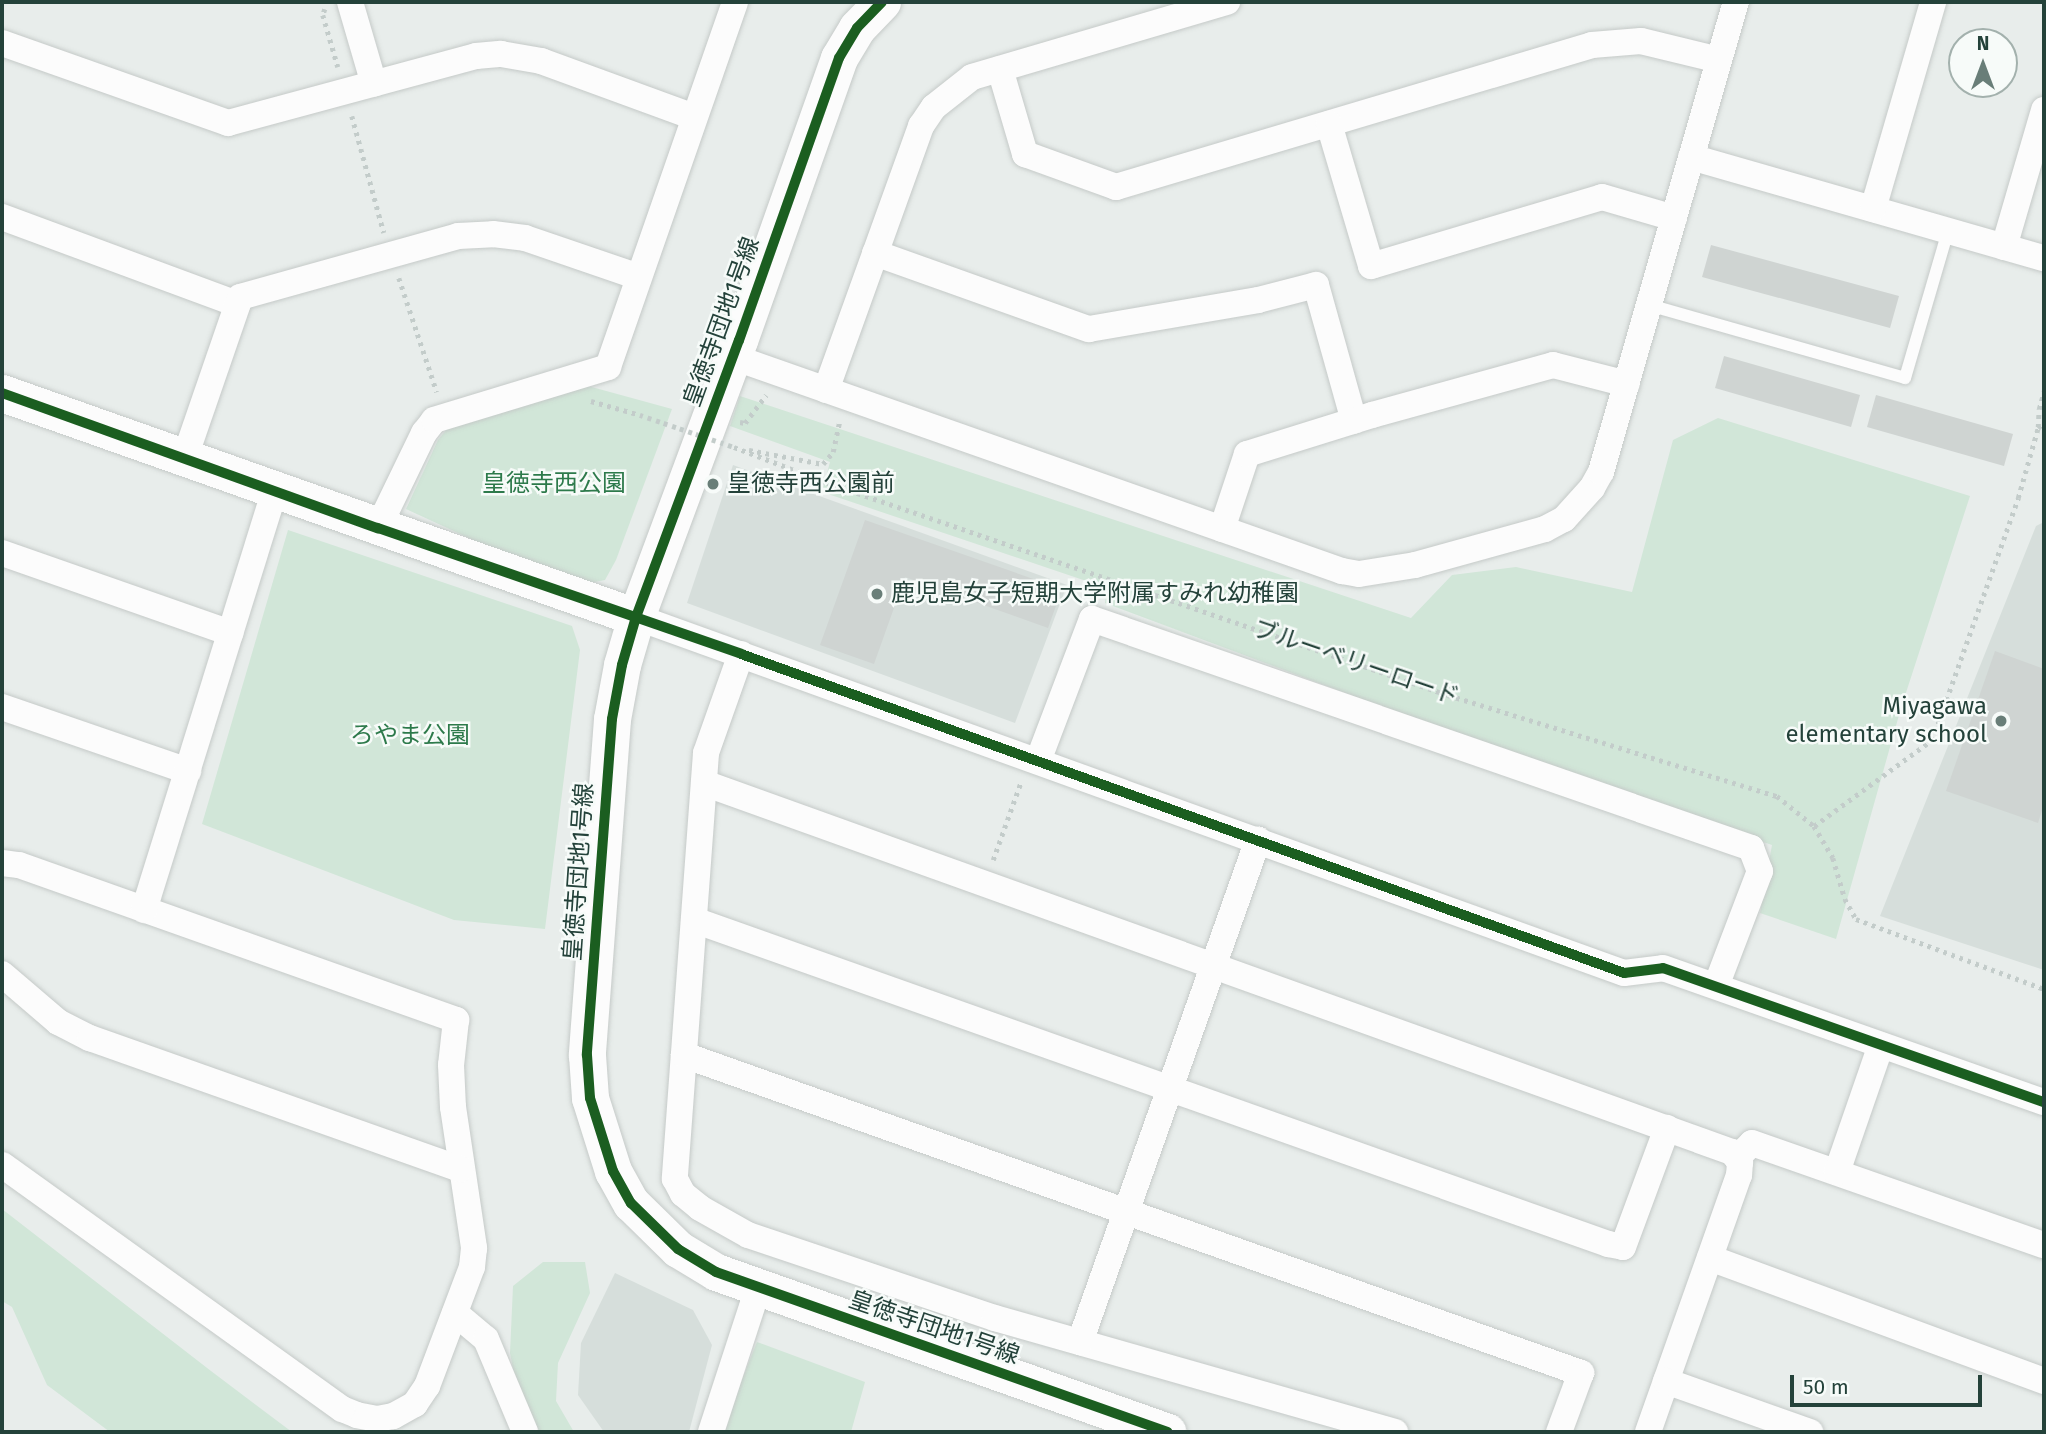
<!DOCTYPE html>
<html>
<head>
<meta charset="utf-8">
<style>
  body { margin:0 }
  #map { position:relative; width:2046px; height:1434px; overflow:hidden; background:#e8edeb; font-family:"Fira Sans","Noto Sans JP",sans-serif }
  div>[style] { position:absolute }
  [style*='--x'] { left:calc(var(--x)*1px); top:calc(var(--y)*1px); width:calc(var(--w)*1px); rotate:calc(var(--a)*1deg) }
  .built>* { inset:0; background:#d6dedb }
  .green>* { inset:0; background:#d1e6d8 }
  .building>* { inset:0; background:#cfd4d2 }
  .path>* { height:4.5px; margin-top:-2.25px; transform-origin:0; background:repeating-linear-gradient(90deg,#c3ccca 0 3.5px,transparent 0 8.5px) }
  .roads { filter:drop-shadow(0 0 2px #c5cac8) drop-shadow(0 0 2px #c5cac8) }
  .lane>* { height:12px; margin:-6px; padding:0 6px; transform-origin:6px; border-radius:6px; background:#fcfcfc }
  .street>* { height:26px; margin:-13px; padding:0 13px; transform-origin:13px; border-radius:13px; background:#fcfcfc }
  .secondary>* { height:37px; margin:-18.5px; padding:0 18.5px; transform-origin:18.5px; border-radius:18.5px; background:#fcfcfc }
  .path-bridge>* { height:4.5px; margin-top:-2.25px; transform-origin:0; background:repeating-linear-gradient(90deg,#c3ccca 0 3.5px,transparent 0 8.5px) }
  .cycleway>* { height:10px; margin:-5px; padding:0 5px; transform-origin:5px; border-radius:5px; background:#1b5e20 }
  .dots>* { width:19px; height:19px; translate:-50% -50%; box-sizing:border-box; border:4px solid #f7fbf9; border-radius:50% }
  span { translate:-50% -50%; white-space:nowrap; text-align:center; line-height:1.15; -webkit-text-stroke:5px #f7fbf9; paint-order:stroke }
  .street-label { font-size:24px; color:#24423a }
  .park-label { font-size:24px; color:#2d7a4b }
  .poi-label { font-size:24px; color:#24423a }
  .left { translate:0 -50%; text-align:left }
  .right { translate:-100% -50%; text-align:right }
  .frame { position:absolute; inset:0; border:4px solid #24423a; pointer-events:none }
  .north { position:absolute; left:1948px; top:28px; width:70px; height:70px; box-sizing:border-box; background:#f7fbf9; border:2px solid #a3b1ad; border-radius:50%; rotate:0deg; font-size:19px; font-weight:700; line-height:28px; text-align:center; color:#24423a }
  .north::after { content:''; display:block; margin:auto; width:24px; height:32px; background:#697e78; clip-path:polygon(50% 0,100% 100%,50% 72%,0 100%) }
  .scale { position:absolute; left:1790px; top:1375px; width:192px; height:32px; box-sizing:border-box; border:4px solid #24423a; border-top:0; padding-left:9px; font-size:21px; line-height:24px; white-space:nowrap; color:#24423a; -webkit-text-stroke:5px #f7fbf9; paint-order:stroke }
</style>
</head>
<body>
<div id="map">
  <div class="built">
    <div style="clip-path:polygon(733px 465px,1067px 585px,1015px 723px,687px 603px)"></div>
    <div style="clip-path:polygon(2044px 522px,2044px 970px,1880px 916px,2036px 526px)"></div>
    <div style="clip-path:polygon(615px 1273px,693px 1310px,712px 1345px,689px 1432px,604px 1432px,578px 1395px,581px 1343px)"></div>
  </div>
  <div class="green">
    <div style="clip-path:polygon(588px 386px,672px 409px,616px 560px,605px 580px,573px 586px,406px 509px,438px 440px,447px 429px)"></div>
    <div style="clip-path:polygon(740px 396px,1411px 618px,1452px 575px,1516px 567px,1632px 592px,1673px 440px,1718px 418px,1970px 496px,1901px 708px,1836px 939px,1760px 913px,1772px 845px,1573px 778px,1105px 603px,1107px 588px,822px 492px,830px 462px,730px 426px)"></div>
    <div style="clip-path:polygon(288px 530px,572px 626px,580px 650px,545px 929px,454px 920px,202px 824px)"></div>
    <div style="clip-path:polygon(2px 1209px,211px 1371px,292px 1432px,110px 1432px,47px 1385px,12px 1307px,2px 1301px)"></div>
    <div style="clip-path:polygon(543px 1262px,585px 1262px,590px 1293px,558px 1363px,556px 1401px,574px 1432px,530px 1432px,522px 1414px,510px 1353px,513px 1286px)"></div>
    <div style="clip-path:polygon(757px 1342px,865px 1382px,851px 1432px,721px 1432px)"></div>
  </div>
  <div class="building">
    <div style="clip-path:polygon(1711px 245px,1899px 296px,1890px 328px,1702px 277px)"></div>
    <div style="clip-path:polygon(1724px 356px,1860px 395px,1851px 427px,1715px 388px)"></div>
    <div style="clip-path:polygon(1876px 395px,2013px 434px,2004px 466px,1867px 427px)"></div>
    <div style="clip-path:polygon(865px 520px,1062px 589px,1048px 628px,905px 577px,874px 664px,820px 645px)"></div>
    <div style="clip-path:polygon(1995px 651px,2044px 669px,2044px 804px,2038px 823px,1946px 791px)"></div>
  </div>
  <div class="path">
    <div style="--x:325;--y:9;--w:6;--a:108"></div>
    <div style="--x:323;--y:15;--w:54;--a:73.9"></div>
    <div style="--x:352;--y:116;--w:121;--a:74.7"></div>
    <div style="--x:399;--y:278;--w:120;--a:71.6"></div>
    <div style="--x:591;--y:401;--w:51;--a:15.9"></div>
    <div style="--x:740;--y:422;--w:5;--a:11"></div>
    <div style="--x:745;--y:423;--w:35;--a:-53"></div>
    <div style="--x:2038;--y:427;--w:18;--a:-87"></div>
    <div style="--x:2039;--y:409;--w:19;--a:-74"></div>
    <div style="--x:734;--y:447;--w:97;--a:21"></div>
    <div style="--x:825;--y:482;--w:658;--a:18.88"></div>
    <div style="--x:1448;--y:695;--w:344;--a:17.1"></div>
    <div style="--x:1777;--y:796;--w:48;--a:39"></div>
    <div style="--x:1814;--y:826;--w:37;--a:59"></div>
    <div style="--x:1833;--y:858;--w:43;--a:73.7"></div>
    <div style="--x:1845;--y:899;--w:23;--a:61"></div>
    <div style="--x:1856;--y:919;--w:201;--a:20.4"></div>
    <div style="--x:749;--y:450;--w:75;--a:10.7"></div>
    <div style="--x:823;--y:464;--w:16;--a:-50"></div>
    <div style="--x:833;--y:452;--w:33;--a:-78"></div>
    <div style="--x:1814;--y:826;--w:146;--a:-36.1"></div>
    <div style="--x:1932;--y:740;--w:257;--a:-70.4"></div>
    <div style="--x:2018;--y:498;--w:73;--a:-74.1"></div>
    <div style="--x:2038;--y:428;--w:8;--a:-45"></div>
    <div style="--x:993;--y:860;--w:83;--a:-70.3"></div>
  </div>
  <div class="roads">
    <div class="lane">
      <div style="--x:1649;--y:305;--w:266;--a:15.9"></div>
      <div style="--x:1905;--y:378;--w:153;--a:-73.7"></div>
    </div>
    <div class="street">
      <div style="--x:350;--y:2;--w:85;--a:73.7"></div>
      <div style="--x:2;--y:43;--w:240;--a:19.5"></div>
      <div style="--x:228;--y:123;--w:257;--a:-15.1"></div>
      <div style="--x:476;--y:56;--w:25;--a:-5"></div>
      <div style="--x:501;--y:54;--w:41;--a:9.9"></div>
      <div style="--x:541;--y:61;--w:163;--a:20.1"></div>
      <div style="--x:1000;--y:69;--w:89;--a:73.6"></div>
      <div style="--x:1025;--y:154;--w:97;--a:19.9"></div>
      <div style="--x:1116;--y:187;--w:497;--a:-16.6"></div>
      <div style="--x:1592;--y:45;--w:49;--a:-4.7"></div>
      <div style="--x:1641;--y:41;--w:80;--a:13.7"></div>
      <div style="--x:1329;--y:124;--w:148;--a:73.5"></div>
      <div style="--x:1371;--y:266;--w:241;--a:-16.6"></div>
      <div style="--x:1602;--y:197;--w:75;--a:16.3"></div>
      <div style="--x:1691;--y:157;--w:367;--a:16"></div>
      <div style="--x:1873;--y:209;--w:216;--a:-73.8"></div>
      <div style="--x:2;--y:217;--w:251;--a:20.3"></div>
      <div style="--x:2004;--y:247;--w:143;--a:-73.7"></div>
      <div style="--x:875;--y:253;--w:227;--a:19.6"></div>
      <div style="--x:1089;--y:329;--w:171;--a:-9.7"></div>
      <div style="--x:1258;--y:300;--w:60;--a:-14.5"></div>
      <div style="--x:1316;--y:285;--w:141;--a:74.4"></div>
      <div style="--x:733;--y:357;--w:646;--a:19.36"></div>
      <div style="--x:1342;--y:571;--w:17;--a:10"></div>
      <div style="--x:1359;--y:574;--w:57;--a:-9.1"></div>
      <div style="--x:1415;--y:565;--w:135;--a:-15.5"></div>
      <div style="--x:1545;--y:529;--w:21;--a:-28"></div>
      <div style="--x:1564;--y:519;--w:42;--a:-47.9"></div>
      <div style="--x:1592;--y:488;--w:18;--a:-61"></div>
      <div style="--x:1601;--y:472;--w:489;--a:-74"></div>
      <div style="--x:826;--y:390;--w:281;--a:-70.2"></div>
      <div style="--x:921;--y:126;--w:23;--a:-56"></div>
      <div style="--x:934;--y:107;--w:48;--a:-38.3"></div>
      <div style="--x:972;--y:77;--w:266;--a:-16.4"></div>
      <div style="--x:185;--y:457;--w:169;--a:-71"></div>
      <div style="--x:240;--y:297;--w:226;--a:-15.6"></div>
      <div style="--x:458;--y:236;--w:35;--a:-3"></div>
      <div style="--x:493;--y:234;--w:32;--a:7"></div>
      <div style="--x:525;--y:238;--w:120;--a:18.9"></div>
      <div style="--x:378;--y:528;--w:106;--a:-64.2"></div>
      <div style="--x:424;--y:433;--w:16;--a:-52"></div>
      <div style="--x:434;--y:420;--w:182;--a:-16.9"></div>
      <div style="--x:608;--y:367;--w:386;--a:-70.8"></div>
      <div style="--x:1222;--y:529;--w:79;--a:-71.6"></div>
      <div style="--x:1247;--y:454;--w:131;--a:-17.3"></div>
      <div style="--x:1372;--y:415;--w:188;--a:-15.4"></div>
      <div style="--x:1553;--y:365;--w:76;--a:14.4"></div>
      <div style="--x:2;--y:553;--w:242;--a:19.3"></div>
      <div style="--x:636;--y:617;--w:1050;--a:19.82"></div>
      <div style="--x:1624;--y:973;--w:39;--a:-7"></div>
      <div style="--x:1663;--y:968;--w:404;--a:19.4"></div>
      <div style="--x:741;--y:654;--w:105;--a:109.5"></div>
      <div style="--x:706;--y:753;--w:427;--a:94.2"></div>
      <div style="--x:675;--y:1179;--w:17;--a:62"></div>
      <div style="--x:683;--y:1194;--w:22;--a:39"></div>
      <div style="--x:700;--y:1208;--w:55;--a:29.4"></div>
      <div style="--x:748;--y:1235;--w:261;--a:18.6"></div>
      <div style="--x:995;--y:1318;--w:416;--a:15.9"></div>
      <div style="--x:2;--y:707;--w:197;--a:19"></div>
      <div style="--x:1038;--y:761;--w:152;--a:-69.2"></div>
      <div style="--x:1092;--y:619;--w:698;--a:19.16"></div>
      <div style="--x:1751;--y:848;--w:25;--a:69"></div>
      <div style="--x:1760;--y:871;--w:123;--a:110.9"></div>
      <div style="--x:704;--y:783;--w:1092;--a:19.75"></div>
      <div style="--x:1732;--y:1152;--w:13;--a:51"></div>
      <div style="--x:1740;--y:1162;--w:13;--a:94"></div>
      <div style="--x:1739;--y:1175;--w:273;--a:109.5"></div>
      <div style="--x:2;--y:863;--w:17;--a:7"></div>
      <div style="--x:19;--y:865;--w:464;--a:19.5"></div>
      <div style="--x:456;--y:1020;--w:45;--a:96.3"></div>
      <div style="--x:451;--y:1065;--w:42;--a:87.3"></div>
      <div style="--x:453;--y:1107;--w:143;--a:81.5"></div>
      <div style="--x:474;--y:1248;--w:19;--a:96"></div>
      <div style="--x:472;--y:1267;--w:127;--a:110.7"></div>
      <div style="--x:427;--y:1386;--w:22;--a:124"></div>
      <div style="--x:415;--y:1404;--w:25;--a:151"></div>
      <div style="--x:393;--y:1416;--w:16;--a:169"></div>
      <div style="--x:377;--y:1419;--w:20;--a:-169"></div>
      <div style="--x:357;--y:1415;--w:16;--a:-158"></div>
      <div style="--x:342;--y:1409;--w:418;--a:-144.3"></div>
      <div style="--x:144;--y:910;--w:440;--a:-72.7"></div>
      <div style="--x:694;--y:920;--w:970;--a:19.52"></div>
      <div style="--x:1608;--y:1244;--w:15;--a:11"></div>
      <div style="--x:1623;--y:1247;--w:127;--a:-69.7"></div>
      <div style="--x:2;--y:974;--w:74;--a:40.6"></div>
      <div style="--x:58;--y:1022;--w:36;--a:27"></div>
      <div style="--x:90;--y:1038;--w:393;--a:19.5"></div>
      <div style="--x:684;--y:1055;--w:952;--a:19.52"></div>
      <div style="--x:1581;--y:1373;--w:63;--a:110.4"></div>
      <div style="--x:1737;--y:1158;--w:21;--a:-45"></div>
      <div style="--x:1752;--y:1143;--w:309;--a:19.3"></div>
      <div style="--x:1837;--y:1172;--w:134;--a:-70.9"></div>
      <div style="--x:1710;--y:1258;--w:356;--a:20.2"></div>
      <div style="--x:455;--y:1313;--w:40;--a:40"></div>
      <div style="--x:486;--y:1339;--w:101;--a:67.2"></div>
      <div style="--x:1080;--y:1342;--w:533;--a:-70.48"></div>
      <div style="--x:1666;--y:1381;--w:153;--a:19.5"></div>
      <div style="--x:711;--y:1432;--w:151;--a:-71.9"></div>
    </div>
    <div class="secondary">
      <div style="--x:882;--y:2;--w:36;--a:134"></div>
      <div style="--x:857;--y:28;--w:35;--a:121"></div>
      <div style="--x:839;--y:58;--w:299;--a:109.5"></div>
      <div style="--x:739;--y:340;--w:296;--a:110.4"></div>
      <div style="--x:636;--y:617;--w:50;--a:106.3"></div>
      <div style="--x:622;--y:665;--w:55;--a:100.5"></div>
      <div style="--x:612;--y:719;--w:337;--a:94.3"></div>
      <div style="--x:587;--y:1055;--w:43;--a:86"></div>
      <div style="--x:590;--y:1098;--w:77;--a:72.5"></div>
      <div style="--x:613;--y:1171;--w:37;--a:61"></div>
      <div style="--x:631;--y:1203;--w:66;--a:44.4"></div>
      <div style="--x:678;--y:1249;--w:44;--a:31.2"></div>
      <div style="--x:716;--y:1272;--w:479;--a:19.5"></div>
      <div style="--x:2;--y:393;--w:672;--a:19.46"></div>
    </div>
  </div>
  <div class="path-bridge">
    <div style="--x:640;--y:415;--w:99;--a:18.8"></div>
  </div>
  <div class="cycleway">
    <div style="--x:882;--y:2;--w:36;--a:134"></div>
    <div style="--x:857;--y:28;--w:35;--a:121"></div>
    <div style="--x:839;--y:58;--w:299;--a:109.5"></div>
    <div style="--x:739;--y:340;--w:296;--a:110.4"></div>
    <div style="--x:636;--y:617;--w:50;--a:106.3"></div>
    <div style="--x:622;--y:665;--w:55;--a:100.5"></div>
    <div style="--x:612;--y:719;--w:337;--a:94.3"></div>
    <div style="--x:587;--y:1055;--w:43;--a:86"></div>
    <div style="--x:590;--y:1098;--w:77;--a:72.5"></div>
    <div style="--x:613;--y:1171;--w:37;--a:61"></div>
    <div style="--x:631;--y:1203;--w:66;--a:44.4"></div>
    <div style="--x:678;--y:1249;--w:44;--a:31.2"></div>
    <div style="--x:716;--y:1272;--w:479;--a:19.5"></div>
    <div style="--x:2;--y:393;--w:400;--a:19.8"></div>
    <div style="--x:378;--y:528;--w:384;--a:19.1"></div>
    <div style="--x:741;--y:654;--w:939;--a:19.86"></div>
    <div style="--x:1624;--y:973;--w:39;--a:-7"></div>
    <div style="--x:1663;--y:968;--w:404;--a:19.4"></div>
  </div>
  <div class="dots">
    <div style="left:713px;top:484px;background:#697e78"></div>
    <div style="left:877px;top:594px;background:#697e78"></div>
    <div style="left:2001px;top:721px;background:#697e78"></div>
  </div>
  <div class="street-label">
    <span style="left:722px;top:322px;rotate:-70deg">皇徳寺団地1号線</span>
    <span style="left:1356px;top:663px;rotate:19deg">ブルーベリーロード</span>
    <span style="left:579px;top:872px;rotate:-86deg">皇徳寺団地1号線</span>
    <span style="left:934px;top:1328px;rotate:19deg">皇徳寺団地1号線</span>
  </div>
  <div class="park-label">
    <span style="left:554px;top:484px">皇徳寺西公園</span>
    <span style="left:410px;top:736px">ろやま公園</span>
  </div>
  <div class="poi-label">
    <span class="left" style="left:727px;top:484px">皇徳寺西公園前</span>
    <span class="left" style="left:891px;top:594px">鹿児島女子短期大学附属すみれ幼稚園</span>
    <span class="right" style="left:1987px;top:721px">Miyagawa<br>elementary school</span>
  </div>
  <div class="frame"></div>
  <div class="north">N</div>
  <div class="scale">50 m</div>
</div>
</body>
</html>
